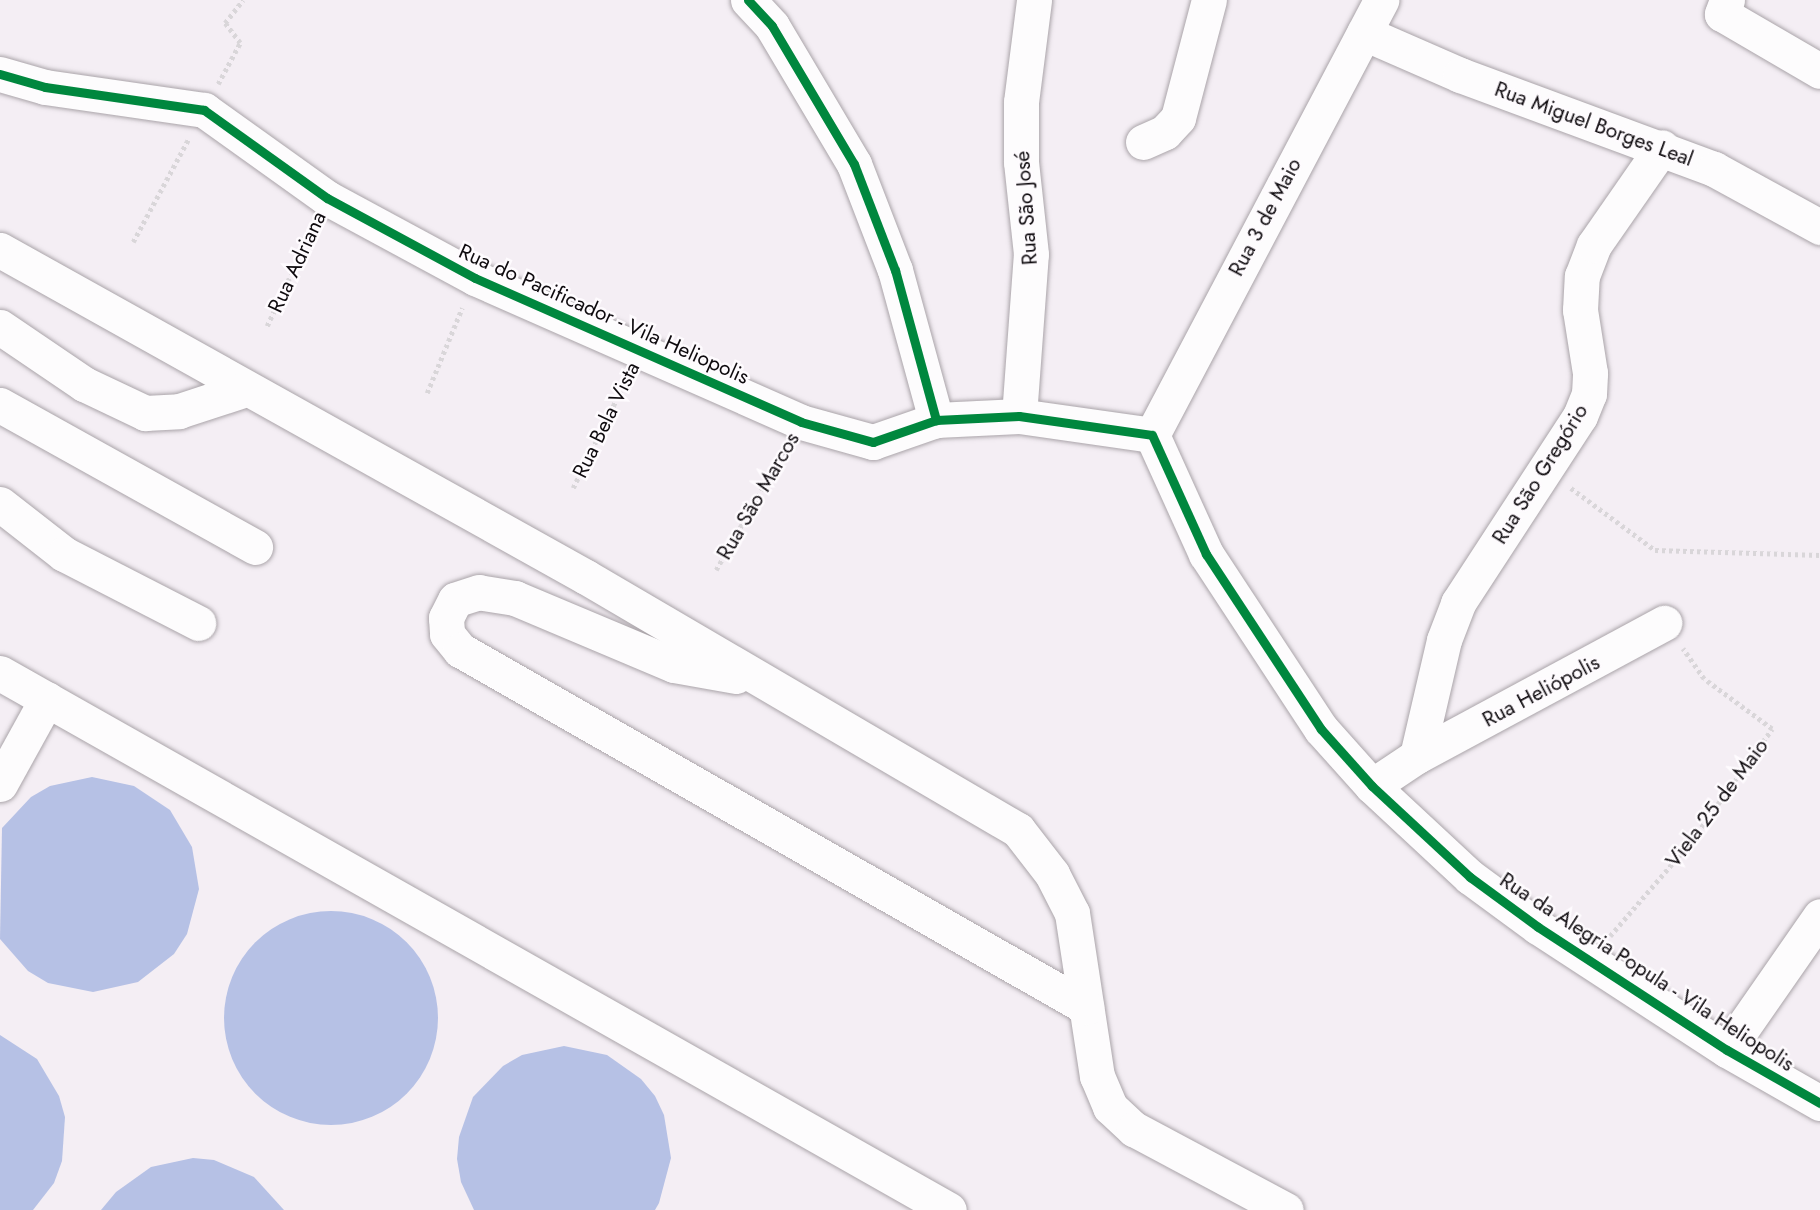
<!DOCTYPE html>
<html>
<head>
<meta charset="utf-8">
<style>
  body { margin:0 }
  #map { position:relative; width:1820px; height:1210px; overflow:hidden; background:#f4eef4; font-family:Jost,sans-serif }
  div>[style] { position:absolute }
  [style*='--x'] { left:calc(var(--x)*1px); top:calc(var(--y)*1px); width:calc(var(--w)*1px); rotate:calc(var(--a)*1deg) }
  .water>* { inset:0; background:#b6c1e5 }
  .round { border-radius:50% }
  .path>* { height:4.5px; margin-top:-2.25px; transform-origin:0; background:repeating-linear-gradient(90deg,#d9d6d9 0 3.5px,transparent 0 7px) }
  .roads { filter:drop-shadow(0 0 2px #aaa4a9) drop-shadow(0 0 2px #aaa4a9) }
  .minor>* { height:35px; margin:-17.5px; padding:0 17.5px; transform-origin:17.5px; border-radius:17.5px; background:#fdfcfd }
  .cycleway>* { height:9px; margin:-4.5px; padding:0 4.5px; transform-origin:4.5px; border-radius:4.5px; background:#00873e }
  span { translate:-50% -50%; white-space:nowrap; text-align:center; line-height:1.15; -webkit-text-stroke:5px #fefbfe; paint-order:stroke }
  .street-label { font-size:21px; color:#0e0a0e }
</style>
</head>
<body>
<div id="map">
  <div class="water">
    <div style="clip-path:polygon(92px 777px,134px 786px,170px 810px,192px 847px,199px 889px,187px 934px,174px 954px,138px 982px,93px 992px,48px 983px,28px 971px,0 939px,2px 828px,31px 797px,50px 786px)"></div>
    <div class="round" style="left:224px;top:911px;width:214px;height:214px"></div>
    <div style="clip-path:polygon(0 1035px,37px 1059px,59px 1096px,65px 1117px,62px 1161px,54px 1183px,33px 1210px,0 1210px)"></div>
    <div style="clip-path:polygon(564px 1046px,607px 1055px,641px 1079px,655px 1096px,664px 1115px,671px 1158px,659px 1203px,655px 1210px,474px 1210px,461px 1182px,457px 1159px,459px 1137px,473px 1097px,503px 1066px,522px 1055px)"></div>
    <div style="clip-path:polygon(193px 1158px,214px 1160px,254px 1177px,284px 1210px,101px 1210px,116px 1192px,151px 1167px)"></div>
  </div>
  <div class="path">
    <div style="--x:218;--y:84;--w:47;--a:-61.8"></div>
    <div style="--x:240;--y:43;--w:25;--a:-127"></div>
    <div style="--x:225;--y:23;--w:29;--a:-52"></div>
    <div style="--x:133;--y:242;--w:118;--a:-61.7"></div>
    <div style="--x:267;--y:326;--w:109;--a:-65.1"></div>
    <div style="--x:427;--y:393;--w:92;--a:-67.6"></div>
    <div style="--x:573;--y:488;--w:123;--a:-63.9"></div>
    <div style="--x:1571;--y:488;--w:104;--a:36.4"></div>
    <div style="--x:1655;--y:550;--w:165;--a:1.7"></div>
    <div style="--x:716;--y:570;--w:138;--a:-60.5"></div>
    <div style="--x:1610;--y:936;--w:121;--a:-49.3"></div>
    <div style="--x:1689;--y:844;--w:142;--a:-54.2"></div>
    <div style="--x:1772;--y:729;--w:84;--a:-143.7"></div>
    <div style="--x:1704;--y:679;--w:37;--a:-125"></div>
  </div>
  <div class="roads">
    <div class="minor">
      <div style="--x:748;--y:0;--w:35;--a:47"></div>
      <div style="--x:772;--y:26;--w:161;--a:59.3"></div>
      <div style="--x:854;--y:164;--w:114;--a:68.9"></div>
      <div style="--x:895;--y:270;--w:156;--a:74.7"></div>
      <div style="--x:936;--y:420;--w:83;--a:-2.8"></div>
      <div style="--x:1019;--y:416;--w:134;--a:8.1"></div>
      <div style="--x:1152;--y:435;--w:131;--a:65.6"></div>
      <div style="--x:1206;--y:554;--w:209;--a:56.7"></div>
      <div style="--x:1321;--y:729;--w:76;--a:48.2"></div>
      <div style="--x:1372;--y:786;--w:134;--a:42.9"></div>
      <div style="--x:1470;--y:877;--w:84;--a:36.3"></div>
      <div style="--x:1538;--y:927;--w:225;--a:33.1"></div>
      <div style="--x:1727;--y:1050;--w:107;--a:29.7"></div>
      <div style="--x:1727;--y:0;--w:15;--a:110"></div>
      <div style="--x:1722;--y:14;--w:113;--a:30.2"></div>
      <div style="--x:1364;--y:33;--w:105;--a:23.6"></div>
      <div style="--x:1460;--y:75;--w:271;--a:20.3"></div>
      <div style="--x:1714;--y:169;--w:121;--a:28.7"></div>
      <div style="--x:0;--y:74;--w:47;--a:16.1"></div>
      <div style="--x:45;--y:87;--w:161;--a:8.2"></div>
      <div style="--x:204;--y:110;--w:151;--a:35.6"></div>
      <div style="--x:327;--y:198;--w:168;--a:28.4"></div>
      <div style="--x:475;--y:278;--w:356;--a:23.8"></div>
      <div style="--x:801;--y:422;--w:75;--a:15.5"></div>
      <div style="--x:873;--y:442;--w:67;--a:-19.2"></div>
      <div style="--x:1143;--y:142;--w:24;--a:-24"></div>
      <div style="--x:1165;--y:132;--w:19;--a:-47"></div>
      <div style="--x:1178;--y:118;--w:122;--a:-75.3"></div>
      <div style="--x:0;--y:250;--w:671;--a:29.16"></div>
      <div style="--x:586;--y:577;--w:501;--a:30.36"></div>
      <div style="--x:1018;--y:830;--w:56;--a:52.3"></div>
      <div style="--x:1052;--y:874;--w:44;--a:62.9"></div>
      <div style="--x:1072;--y:913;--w:165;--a:81.3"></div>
      <div style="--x:1097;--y:1076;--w:34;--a:67"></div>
      <div style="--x:1110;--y:1107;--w:33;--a:43"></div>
      <div style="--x:1134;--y:1129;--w:172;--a:28.1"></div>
      <div style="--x:0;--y:327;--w:102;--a:34.2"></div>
      <div style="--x:84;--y:384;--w:68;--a:25.4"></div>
      <div style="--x:145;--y:413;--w:34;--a:-3"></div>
      <div style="--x:179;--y:411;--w:71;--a:-18.2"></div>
      <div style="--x:0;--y:405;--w:292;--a:29.1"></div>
      <div style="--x:1019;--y:416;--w:162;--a:-85.8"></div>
      <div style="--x:1031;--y:254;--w:93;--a:-96.2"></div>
      <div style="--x:1021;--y:162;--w:60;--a:-90"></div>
      <div style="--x:1021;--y:102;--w:103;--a:-82.7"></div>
      <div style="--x:1152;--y:435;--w:492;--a:-62.2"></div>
      <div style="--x:0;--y:504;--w:81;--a:38"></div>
      <div style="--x:64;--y:554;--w:151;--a:27.2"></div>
      <div style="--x:0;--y:673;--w:1090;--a:29.5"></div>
      <div style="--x:736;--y:676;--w:63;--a:-169.9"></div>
      <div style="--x:674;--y:665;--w:173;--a:-157.2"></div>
      <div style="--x:515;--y:598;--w:36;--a:-171"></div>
      <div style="--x:479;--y:592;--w:25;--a:162"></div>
      <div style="--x:455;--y:600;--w:20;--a:117"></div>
      <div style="--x:446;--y:618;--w:16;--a:86"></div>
      <div style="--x:447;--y:634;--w:21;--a:51"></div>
      <div style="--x:460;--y:650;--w:721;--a:29.7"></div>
      <div style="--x:1417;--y:756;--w:281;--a:-28.3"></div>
      <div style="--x:0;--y:784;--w:97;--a:-61.1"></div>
      <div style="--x:1372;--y:786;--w:54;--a:-33.7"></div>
      <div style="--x:1417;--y:756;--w:119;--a:-76.9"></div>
      <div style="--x:1444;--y:640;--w:40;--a:-69"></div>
      <div style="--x:1458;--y:603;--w:223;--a:-56.9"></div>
      <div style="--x:1580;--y:416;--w:24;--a:-68"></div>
      <div style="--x:1589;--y:394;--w:21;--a:-87"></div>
      <div style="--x:1590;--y:373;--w:64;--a:-99"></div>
      <div style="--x:1580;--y:310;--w:34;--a:-87"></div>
      <div style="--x:1582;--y:276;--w:33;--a:-69"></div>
      <div style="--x:1594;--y:245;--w:119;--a:-55.2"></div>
      <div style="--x:1727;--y:1050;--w:163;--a:-55.2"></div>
    </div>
  </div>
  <div class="cycleway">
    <div style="--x:748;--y:0;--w:35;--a:47"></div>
    <div style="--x:772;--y:26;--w:161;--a:59.3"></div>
    <div style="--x:854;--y:164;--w:114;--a:68.9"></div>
    <div style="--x:895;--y:270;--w:156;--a:74.7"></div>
    <div style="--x:936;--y:420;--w:83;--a:-2.8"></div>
    <div style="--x:1019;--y:416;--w:134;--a:8.1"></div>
    <div style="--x:1152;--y:435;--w:131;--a:65.6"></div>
    <div style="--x:1206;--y:554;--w:209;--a:56.7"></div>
    <div style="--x:1321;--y:729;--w:76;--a:48.2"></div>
    <div style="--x:1372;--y:786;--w:134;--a:42.9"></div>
    <div style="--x:1470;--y:877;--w:84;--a:36.3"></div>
    <div style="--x:1538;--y:927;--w:225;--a:33.1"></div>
    <div style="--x:1727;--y:1050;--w:107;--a:29.7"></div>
    <div style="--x:0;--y:74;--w:47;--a:16.1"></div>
    <div style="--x:45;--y:87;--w:161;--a:8.2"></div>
    <div style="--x:204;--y:110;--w:151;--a:35.6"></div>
    <div style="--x:327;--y:198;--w:168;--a:28.4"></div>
    <div style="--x:475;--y:278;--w:356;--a:23.8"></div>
    <div style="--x:801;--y:422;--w:75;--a:15.5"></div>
    <div style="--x:873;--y:442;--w:67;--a:-19.2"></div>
  </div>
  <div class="street-label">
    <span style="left:1594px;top:124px;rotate:20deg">Rua Miguel Borges Leal</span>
    <span style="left:1026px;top:208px;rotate:-94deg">Rua São José</span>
    <span style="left:1265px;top:217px;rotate:-62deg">Rua 3 de Maio</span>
    <span style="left:297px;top:262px;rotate:-65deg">Rua Adriana</span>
    <span style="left:604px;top:314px;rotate:24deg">Rua do Pacificador - Vila Heliopolis</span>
    <span style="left:606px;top:420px;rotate:-64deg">Rua Bela Vista</span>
    <span style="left:1540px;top:474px;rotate:-58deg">Rua São Gregório</span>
    <span style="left:758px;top:496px;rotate:-60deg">Rua São Marcos</span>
    <span style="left:1541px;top:691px;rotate:-28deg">Rua Heliópolis</span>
    <span style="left:1717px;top:803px;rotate:-53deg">Viela 25 de Maio</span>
    <span style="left:1647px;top:972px;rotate:33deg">Rua da Alegria Popula - Vila Heliopolis</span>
  </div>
</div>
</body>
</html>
